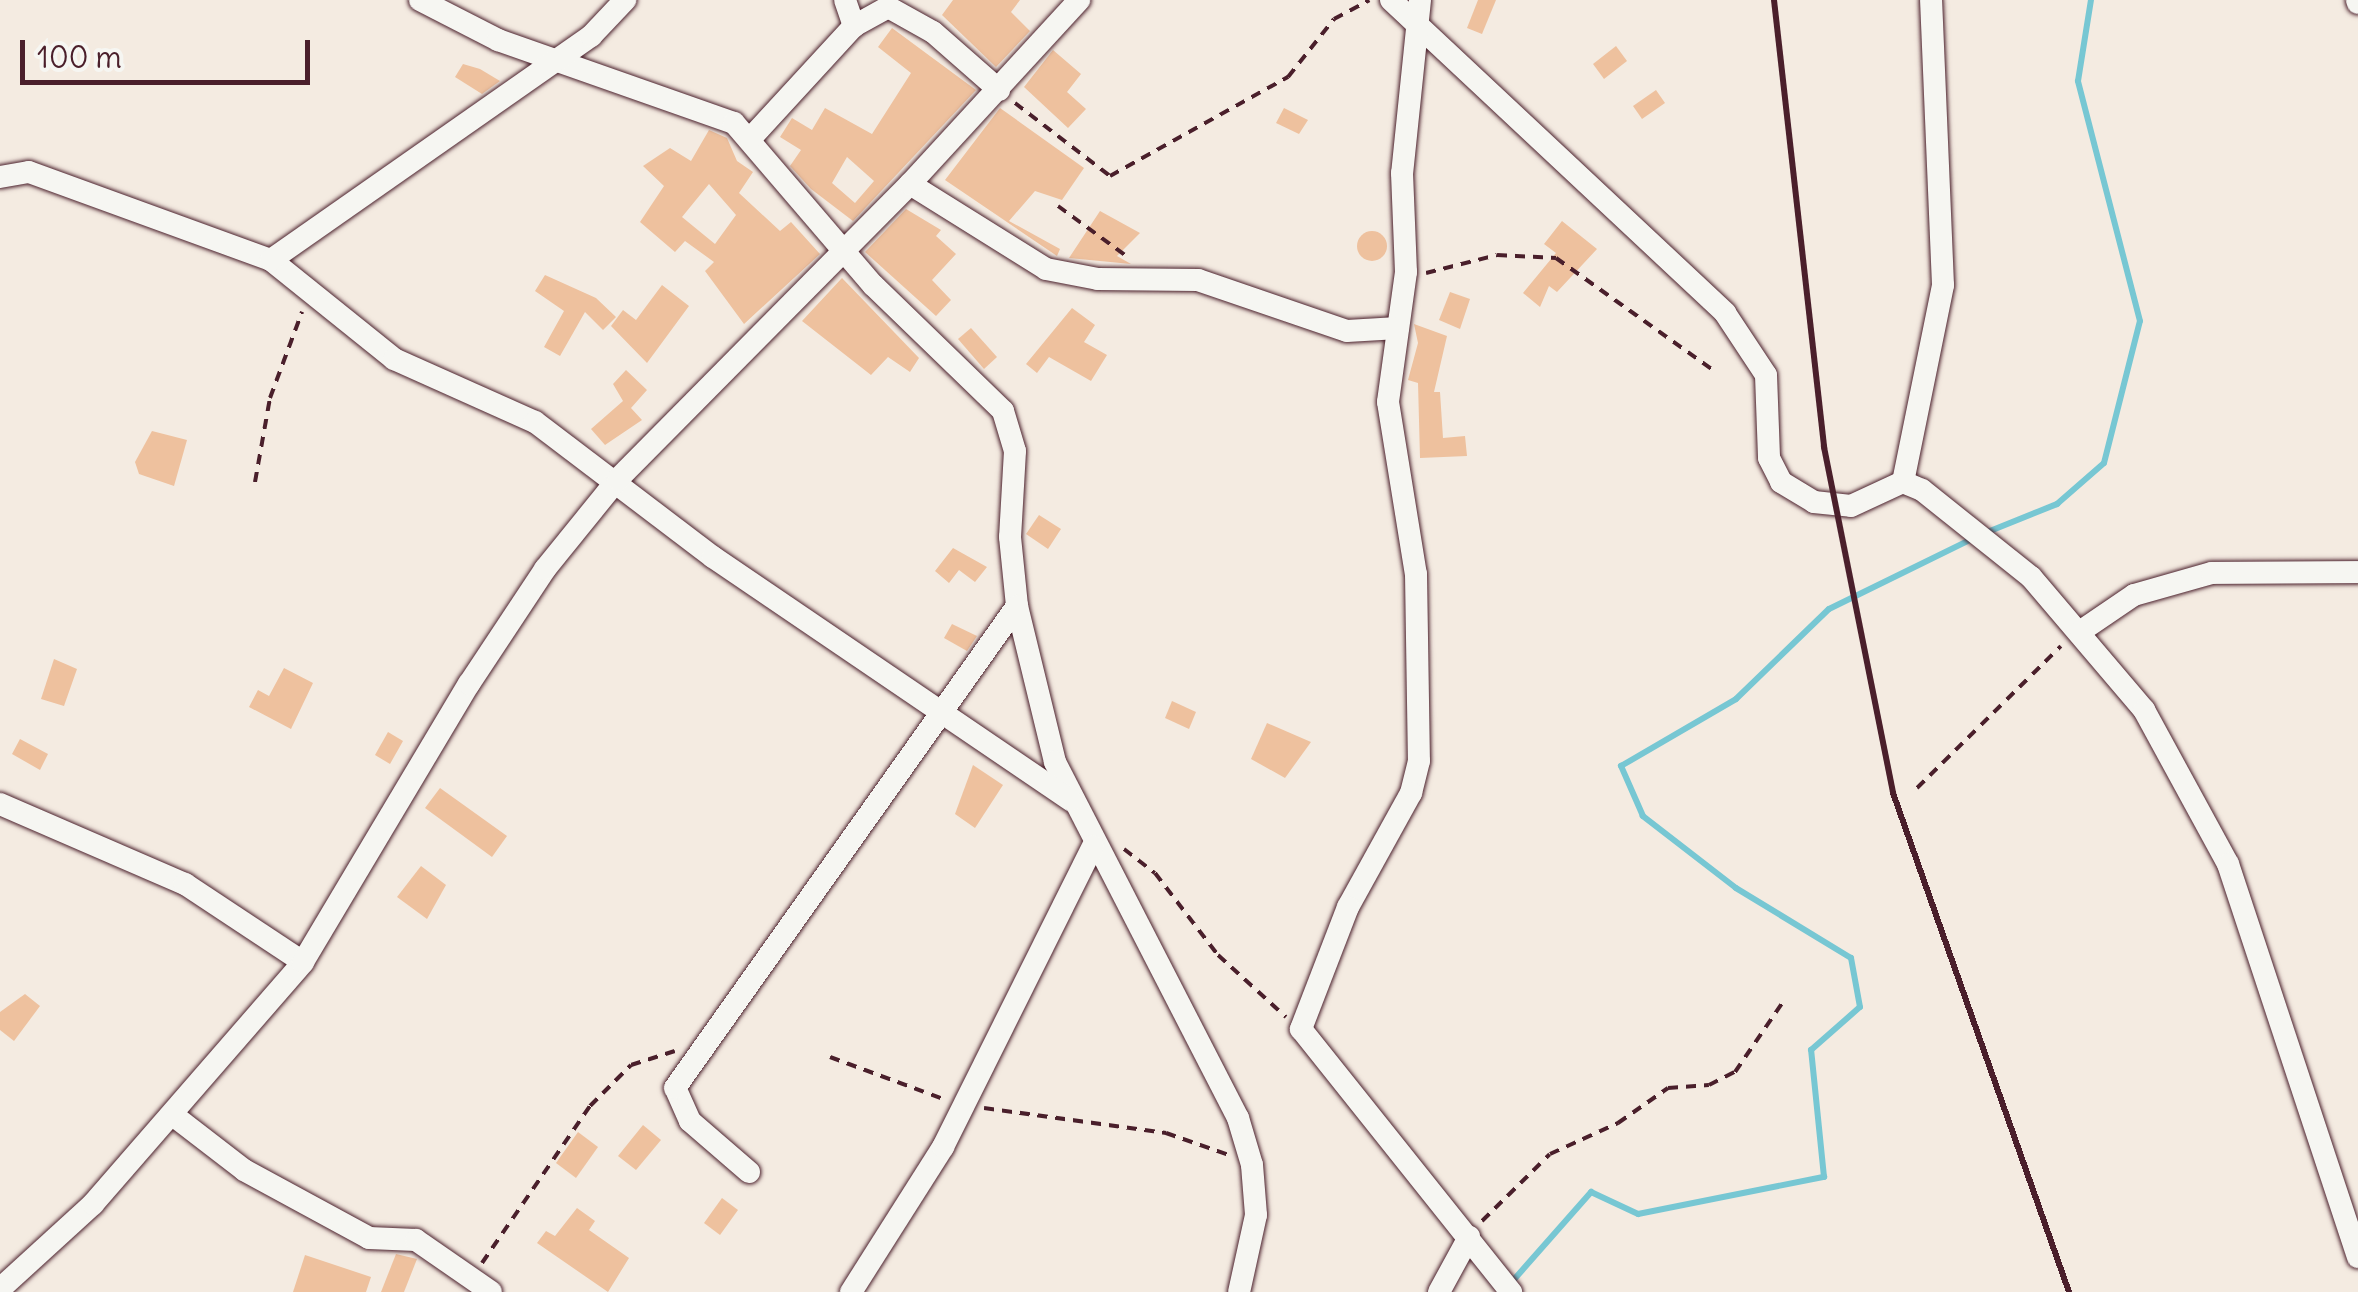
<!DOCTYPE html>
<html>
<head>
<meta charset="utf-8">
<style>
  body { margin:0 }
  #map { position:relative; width:2358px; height:1292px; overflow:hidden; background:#f4ebe1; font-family:Delius,sans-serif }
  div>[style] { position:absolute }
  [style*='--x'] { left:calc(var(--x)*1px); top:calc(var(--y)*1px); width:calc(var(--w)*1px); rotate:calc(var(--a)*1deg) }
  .stream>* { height:6px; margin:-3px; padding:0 3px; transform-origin:3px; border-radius:3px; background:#77c7d3 }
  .building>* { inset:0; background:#eec19e }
  .round { border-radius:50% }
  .path>* { height:4px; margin-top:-2px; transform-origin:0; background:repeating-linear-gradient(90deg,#4a1f2b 0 10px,transparent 0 18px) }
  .roads { filter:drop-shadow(0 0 2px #4a1f2b) drop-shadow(0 0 2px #4a1f2b) }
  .minor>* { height:22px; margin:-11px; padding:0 11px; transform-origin:11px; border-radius:11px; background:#f6f6f2 }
  .rail>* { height:6px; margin:-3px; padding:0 3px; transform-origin:3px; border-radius:3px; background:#4a1f2b }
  span { translate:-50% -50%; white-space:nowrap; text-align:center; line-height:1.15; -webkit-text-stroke:9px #f6f6f2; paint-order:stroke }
  .scale { position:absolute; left:20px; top:40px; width:290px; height:45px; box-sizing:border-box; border:5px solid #4a1f2b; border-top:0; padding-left:12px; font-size:30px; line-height:35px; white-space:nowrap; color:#4a1f2b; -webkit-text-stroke:8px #f6f6f2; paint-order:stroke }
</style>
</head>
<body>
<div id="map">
  <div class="stream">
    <div style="--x:1985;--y:533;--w:78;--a:-21.9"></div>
    <div style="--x:2057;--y:504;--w:62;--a:-41.1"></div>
    <div style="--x:2104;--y:463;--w:146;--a:-75.8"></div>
    <div style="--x:2140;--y:321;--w:248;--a:-104.5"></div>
    <div style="--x:2078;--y:81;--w:82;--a:-80.9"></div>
    <div style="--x:1510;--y:1284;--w:123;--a:-48.6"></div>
    <div style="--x:1591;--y:1192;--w:52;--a:25.1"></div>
    <div style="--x:1638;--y:1214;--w:190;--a:-11.3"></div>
    <div style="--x:1824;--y:1177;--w:128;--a:-95.8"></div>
    <div style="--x:1811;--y:1050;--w:65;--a:-41.3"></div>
    <div style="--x:1860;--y:1007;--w:50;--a:-100.4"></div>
    <div style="--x:1851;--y:958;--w:135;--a:-148.7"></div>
    <div style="--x:1736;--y:888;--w:118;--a:-142.3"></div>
    <div style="--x:1643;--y:816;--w:55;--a:-113.7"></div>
    <div style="--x:1621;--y:766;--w:133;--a:-30.2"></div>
    <div style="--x:1736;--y:699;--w:129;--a:-44.1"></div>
    <div style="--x:1829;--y:609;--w:161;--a:-26.1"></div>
  </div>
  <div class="building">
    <div style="clip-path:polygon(953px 0,1020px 0,1011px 12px,1030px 31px,996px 67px,942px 15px)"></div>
    <div style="clip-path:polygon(1478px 0,1496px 0,1482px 34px,1467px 28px)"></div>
    <div style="clip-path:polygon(evenodd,892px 28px,976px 90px,853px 221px,811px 189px,790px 166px,801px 150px,780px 137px,792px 118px,812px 130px,825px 108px,872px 134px,911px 73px,878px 47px,892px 28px,847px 157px,874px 181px,855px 203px,832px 183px,847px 157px)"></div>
    <div style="clip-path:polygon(1616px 46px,1627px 61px,1604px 79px,1593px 64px)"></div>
    <div style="clip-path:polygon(1053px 50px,1081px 74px,1067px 92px,1086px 109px,1068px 128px,1024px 87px)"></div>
    <div style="clip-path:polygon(463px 64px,480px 69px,500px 81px,482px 94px,455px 77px)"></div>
    <div style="clip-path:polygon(1656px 90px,1665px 103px,1642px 119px,1633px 106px)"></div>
    <div style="clip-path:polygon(1000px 108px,1084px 168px,1062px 200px,1035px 191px,1009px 221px,1060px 249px,1057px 256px,945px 180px)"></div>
    <div style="clip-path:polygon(1284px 108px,1308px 120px,1299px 134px,1276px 123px)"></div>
    <div style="clip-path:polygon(evenodd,709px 130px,727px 138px,737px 161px,753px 172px,739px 193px,780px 231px,791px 222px,820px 254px,744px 324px,705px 271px,714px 262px,685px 241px,675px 252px,640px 222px,664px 186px,643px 166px,670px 148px,691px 161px,709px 130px,709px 184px,736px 215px,715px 244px,682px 217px,709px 184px)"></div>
    <div style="clip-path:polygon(906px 209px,941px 230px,936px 236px,956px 254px,932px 280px,951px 300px,936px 316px,865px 252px)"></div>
    <div style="clip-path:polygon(1100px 211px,1140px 233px,1117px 256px,1131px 264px,1069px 258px)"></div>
    <div style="clip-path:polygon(1562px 221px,1597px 249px,1557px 292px,1549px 286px,1540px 307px,1523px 293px,1556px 253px,1544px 244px)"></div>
    <div class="round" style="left:1357px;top:231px;width:30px;height:30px"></div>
    <div style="clip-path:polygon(545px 275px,596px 298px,616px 317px,603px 330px,585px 312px,560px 356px,544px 347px,564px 311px,535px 291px)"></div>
    <div style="clip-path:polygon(842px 278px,919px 358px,910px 372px,888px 357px,871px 375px,802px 321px)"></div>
    <div style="clip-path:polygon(662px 285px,689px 306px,647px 363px,611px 326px,623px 310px,636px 320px)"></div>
    <div style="clip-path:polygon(1450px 292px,1470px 299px,1460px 329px,1439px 320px)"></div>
    <div style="clip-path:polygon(1072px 308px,1095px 325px,1084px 342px,1107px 355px,1091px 381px,1049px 357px,1037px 373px,1026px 364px)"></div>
    <div style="clip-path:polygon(1414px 324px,1447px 336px,1434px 392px,1440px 392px,1443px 438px,1465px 436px,1467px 456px,1420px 458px,1418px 383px,1408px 380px,1418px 343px)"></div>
    <div style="clip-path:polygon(971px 328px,997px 357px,984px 369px,958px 339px)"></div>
    <div style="clip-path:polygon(626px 370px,647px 390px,631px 408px,642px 420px,605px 445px,591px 429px,623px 401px,613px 384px)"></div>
    <div style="clip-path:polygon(152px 431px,187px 440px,174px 486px,139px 474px,135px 462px)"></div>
    <div style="clip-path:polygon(1039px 515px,1061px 529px,1048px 549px,1026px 534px)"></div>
    <div style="clip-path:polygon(953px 548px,987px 567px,975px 582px,959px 570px,949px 583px,935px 571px)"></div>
    <div style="clip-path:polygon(952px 624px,977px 636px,967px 651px,944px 638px)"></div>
    <div style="clip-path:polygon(54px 659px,77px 669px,64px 706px,41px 699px)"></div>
    <div style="clip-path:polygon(284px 668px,313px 683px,291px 729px,249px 707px,258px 690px,269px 696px)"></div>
    <div style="clip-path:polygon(1172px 701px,1196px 712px,1189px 729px,1165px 718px)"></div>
    <div style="clip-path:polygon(1267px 723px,1311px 742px,1285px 778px,1251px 759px)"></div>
    <div style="clip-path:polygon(388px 732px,403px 741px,390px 764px,375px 755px)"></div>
    <div style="clip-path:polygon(20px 739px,48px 754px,40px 770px,12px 754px)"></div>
    <div style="clip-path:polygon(973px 765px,1003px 785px,975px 828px,955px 814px)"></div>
    <div style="clip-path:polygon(440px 788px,507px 836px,492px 857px,425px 808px)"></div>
    <div style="clip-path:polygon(421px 866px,446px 885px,427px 919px,397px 897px)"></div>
    <div style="clip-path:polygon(25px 994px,40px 1006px,14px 1041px,0 1030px,0 1012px)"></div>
    <div style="clip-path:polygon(643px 1125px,661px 1140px,636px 1170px,618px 1156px)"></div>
    <div style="clip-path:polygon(578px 1132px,598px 1147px,576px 1178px,556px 1163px)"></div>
    <div style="clip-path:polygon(722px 1198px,738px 1210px,720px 1235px,704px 1223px)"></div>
    <div style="clip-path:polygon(577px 1208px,595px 1221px,589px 1230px,629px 1258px,608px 1292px,537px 1243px,546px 1231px,555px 1236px)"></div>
    <div style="clip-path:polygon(396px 1254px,417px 1259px,404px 1292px,381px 1292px)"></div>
    <div style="clip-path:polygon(305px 1255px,371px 1277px,366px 1292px,293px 1292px)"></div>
  </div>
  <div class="path">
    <div style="--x:1015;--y:103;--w:120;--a:37.5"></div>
    <div style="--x:1110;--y:176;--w:204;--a:-29.1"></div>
    <div style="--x:1288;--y:77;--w:74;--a:-51.6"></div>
    <div style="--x:1334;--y:19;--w:40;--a:-28"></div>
    <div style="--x:1058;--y:206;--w:88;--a:36.2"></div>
    <div style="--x:1426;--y:273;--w:73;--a:-14.2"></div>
    <div style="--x:1497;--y:255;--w:59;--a:2.9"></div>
    <div style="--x:1556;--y:258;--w:193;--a:35.5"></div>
    <div style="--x:255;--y:482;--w:85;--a:-79.9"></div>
    <div style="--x:270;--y:398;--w:92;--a:-69.6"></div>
    <div style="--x:1917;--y:788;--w:202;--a:-44.6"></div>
    <div style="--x:1124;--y:849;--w:39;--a:38"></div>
    <div style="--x:1155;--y:873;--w:103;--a:52.5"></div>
    <div style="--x:1218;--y:955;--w:92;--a:42.4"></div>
    <div style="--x:830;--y:1057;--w:124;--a:20.3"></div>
    <div style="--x:984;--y:1108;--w:184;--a:7.8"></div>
    <div style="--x:1166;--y:1133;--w:67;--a:19.2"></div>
    <div style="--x:1482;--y:1221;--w:95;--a:-44.6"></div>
    <div style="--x:1550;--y:1154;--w:75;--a:-24.5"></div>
    <div style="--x:1618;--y:1123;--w:61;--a:-35"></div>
    <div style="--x:1668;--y:1088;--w:41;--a:-4.2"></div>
    <div style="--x:1709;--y:1085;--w:29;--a:-27"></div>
    <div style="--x:1735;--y:1072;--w:88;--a:-55.6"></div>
    <div style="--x:482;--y:1263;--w:191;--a:-55.5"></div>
    <div style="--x:590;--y:1106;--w:58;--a:-45"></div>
    <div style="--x:631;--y:1065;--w:46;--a:-17.7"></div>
  </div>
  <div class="roads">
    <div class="minor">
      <div style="--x:420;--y:0;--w:88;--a:27.1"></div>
      <div style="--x:498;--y:40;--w:250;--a:19.4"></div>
      <div style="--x:734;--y:123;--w:213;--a:49.4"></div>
      <div style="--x:873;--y:285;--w:181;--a:44.1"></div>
      <div style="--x:1003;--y:411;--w:42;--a:73.3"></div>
      <div style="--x:1015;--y:451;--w:86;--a:93.3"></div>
      <div style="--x:1010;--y:537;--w:69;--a:84.2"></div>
      <div style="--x:1017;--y:606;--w:161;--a:76.3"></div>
      <div style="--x:1055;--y:762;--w:400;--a:62.8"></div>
      <div style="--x:1238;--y:1118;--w:49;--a:73.4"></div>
      <div style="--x:1252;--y:1165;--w:50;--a:85.4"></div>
      <div style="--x:1256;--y:1215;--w:79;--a:102.4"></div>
      <div style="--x:845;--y:0;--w:28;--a:71"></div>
      <div style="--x:1391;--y:0;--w:458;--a:43.1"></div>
      <div style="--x:1725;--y:313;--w:74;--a:56.5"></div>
      <div style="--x:1766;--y:375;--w:83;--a:87.9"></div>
      <div style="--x:1769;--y:458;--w:27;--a:63"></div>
      <div style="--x:1781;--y:482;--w:39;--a:31"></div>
      <div style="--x:1814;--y:502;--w:37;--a:6"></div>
      <div style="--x:1851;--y:506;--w:57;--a:-24.8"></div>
      <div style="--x:1903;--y:482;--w:21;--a:23"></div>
      <div style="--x:1922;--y:490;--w:139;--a:38.6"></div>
      <div style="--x:2031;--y:577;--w:175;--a:49.6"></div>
      <div style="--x:2144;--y:710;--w:175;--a:61.4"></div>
      <div style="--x:2228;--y:864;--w:414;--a:71.7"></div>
      <div style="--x:1420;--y:0;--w:174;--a:95.9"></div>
      <div style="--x:1402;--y:173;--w:99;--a:87.7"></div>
      <div style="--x:1406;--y:272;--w:131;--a:97.9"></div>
      <div style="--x:1388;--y:402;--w:174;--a:80.8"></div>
      <div style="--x:1416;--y:574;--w:187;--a:89.1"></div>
      <div style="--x:1419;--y:761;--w:33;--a:104"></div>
      <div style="--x:1411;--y:793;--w:130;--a:118.9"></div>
      <div style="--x:1348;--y:907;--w:131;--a:111.1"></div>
      <div style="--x:1301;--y:1029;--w:337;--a:51.4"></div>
      <div style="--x:2357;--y:0;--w:3;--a:72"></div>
      <div style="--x:750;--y:139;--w:154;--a:-47.4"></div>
      <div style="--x:854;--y:26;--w:39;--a:-29"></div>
      <div style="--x:888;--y:7;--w:51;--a:29.1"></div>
      <div style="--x:933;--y:32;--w:88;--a:41.3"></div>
      <div style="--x:0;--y:177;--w:29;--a:-10"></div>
      <div style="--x:29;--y:172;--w:258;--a:20"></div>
      <div style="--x:271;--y:260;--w:158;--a:38.8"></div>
      <div style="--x:394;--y:359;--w:154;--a:24.1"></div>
      <div style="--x:535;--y:422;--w:223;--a:37.2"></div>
      <div style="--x:713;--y:557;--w:433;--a:34.2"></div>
      <div style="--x:910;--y:184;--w:160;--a:32"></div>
      <div style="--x:1046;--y:269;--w:53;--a:10.9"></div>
      <div style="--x:1098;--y:279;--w:100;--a:0.6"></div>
      <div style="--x:1198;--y:280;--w:157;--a:18.9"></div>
      <div style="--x:1347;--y:331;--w:51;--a:-3.4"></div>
      <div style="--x:271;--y:260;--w:391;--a:-35"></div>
      <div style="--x:591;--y:36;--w:50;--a:-46.6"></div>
      <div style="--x:1903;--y:482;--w:201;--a:-78.5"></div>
      <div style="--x:1943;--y:285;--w:285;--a:-92.4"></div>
      <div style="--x:2081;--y:631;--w:64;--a:-34.2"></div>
      <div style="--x:2134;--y:595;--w:81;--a:-15.8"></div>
      <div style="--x:2212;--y:573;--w:146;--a:-0.4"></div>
      <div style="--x:0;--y:804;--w:202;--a:23.4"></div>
      <div style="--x:185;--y:884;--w:141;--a:33.5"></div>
      <div style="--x:174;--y:1116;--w:88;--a:37.6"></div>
      <div style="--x:244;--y:1170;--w:142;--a:28.5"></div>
      <div style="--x:369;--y:1238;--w:47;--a:2.4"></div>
      <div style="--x:416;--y:1240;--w:91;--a:34.7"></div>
      <div style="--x:749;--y:1172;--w:78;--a:-139.2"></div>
      <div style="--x:690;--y:1121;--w:36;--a:-114"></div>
      <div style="--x:675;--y:1088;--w:591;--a:-54.64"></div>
      <div style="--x:0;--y:1289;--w:126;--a:-42.4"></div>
      <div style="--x:93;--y:1204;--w:320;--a:-49"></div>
      <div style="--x:303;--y:962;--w:324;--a:-59.2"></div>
      <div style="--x:469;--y:684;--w:138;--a:-56.5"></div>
      <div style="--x:545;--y:569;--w:116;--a:-51"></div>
      <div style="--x:618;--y:479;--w:415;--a:-45.3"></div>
      <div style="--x:910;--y:184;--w:250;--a:-47.4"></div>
      <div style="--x:851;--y:1292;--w:172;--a:-57.6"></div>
      <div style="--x:943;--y:1147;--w:336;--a:-63.5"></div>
      <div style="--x:1439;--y:1292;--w:63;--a:-61.4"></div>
    </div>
  </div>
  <div class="rail">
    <div style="--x:1774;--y:0;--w:450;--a:83.6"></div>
    <div style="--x:1824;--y:447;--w:353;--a:78.7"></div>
    <div style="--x:1893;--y:793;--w:529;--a:70.57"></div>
  </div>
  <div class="scale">100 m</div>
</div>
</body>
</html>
